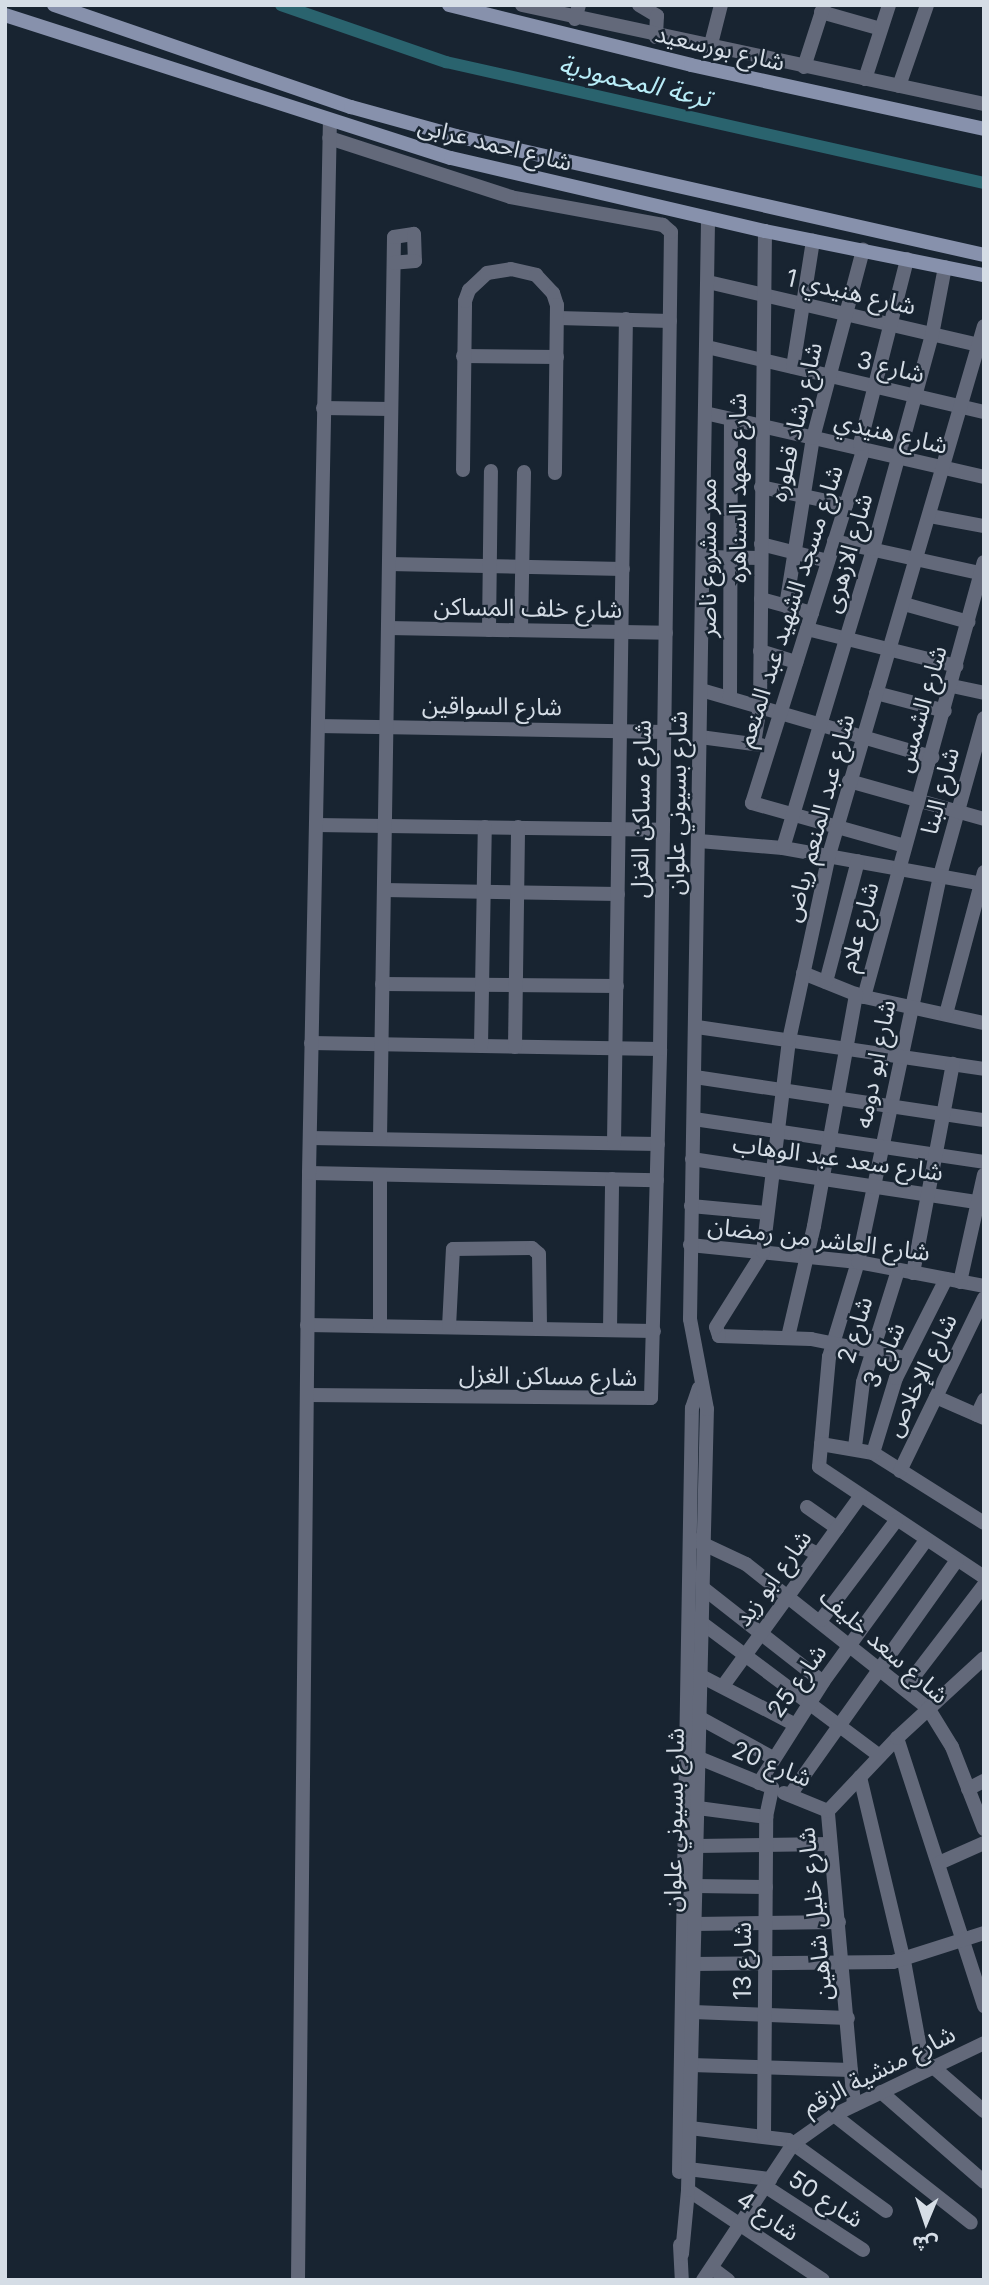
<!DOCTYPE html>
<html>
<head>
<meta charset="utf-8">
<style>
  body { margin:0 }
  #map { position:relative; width:989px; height:2285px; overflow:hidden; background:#182431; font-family:Inter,"Noto Sans Arabic",sans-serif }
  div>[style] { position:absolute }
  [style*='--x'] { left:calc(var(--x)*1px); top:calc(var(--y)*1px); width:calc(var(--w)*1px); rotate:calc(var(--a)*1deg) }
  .canal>* { height:12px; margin:-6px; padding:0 6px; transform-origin:6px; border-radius:6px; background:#2a636e }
  .minor>* { height:14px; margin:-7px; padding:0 7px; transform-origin:7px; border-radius:7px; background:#63697a }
  .tertiary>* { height:14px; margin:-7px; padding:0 7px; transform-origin:7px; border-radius:7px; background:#63697a }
  .secondary>* { height:14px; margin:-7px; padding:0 7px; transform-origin:7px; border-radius:7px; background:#8791ac }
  span { translate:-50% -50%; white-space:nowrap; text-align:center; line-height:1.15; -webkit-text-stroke:5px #182431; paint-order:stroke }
  .street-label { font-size:24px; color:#d5dde6 }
  .water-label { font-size:26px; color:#b9edf8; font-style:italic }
  .frame { position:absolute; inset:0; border:7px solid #d5dde6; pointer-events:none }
  .north { position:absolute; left:891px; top:2187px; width:70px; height:70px; -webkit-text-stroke:5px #182431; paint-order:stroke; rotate:182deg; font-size:19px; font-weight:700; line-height:28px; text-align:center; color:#d5dde6 }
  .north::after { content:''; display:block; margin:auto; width:24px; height:32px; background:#d5dde6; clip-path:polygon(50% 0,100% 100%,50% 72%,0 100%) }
</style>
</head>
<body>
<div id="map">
  <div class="canal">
    <div style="--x:281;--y:5;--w:175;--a:19.1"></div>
    <div style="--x:446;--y:62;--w:551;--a:12.68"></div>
  </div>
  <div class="minor">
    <div style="--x:639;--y:5;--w:21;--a:31"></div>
    <div style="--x:657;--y:16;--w:21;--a:93"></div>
    <div style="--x:821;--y:12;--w:62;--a:15.8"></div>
    <div style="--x:575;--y:19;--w:15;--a:-74"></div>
    <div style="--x:710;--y:48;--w:44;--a:-75.7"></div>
    <div style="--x:804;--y:67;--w:65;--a:-72.1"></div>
    <div style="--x:865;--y:79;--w:78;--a:-72"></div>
    <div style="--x:899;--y:86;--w:86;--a:-70.9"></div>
    <div style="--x:708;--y:282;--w:283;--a:13.1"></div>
    <div style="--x:558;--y:318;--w:112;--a:1.5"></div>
    <div style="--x:707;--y:347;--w:285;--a:13.2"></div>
    <div style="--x:463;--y:356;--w:94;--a:0.6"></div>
    <div style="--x:793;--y:367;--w:128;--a:-81"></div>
    <div style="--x:323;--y:408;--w:68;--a:0.8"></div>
    <div style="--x:705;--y:413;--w:286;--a:12.9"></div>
    <div style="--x:463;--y:470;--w:169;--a:-89.3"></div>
    <div style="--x:465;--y:301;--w:12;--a:-70"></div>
    <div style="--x:469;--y:290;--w:25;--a:-43"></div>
    <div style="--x:487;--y:273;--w:24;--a:-9"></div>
    <div style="--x:511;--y:269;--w:26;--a:13"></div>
    <div style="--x:536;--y:275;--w:25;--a:47"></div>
    <div style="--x:553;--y:293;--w:13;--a:72"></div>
    <div style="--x:557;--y:305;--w:168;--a:90.7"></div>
    <div style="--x:761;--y:487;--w:87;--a:12"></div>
    <div style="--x:930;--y:516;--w:55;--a:10.5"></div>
    <div style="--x:834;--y:541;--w:154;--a:12.4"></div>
    <div style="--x:761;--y:544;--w:69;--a:14.2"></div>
    <div style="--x:703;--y:557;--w:58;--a:1"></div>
    <div style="--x:389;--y:564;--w:234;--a:1.2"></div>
    <div style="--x:761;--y:599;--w:53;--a:15.4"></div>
    <div style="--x:904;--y:604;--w:67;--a:15.5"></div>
    <div style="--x:786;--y:606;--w:170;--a:-80.9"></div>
    <div style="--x:813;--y:438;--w:195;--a:-75.1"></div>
    <div style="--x:388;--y:628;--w:278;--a:1"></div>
    <div style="--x:807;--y:629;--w:154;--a:13.9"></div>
    <div style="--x:489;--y:630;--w:159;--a:-89.3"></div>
    <div style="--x:521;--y:630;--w:158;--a:-88.9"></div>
    <div style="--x:760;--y:651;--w:38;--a:17"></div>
    <div style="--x:952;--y:686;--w:33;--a:12"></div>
    <div style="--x:701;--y:690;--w:241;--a:16.2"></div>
    <div style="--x:876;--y:693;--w:71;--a:14.6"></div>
    <div style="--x:730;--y:698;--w:279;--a:-89.8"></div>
    <div style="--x:984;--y:718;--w:164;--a:105.6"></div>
    <div style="--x:940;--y:876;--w:395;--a:102"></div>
    <div style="--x:858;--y:1262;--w:99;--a:107"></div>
    <div style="--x:829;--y:1357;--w:110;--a:95.2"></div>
    <div style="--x:819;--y:1467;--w:198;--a:33.7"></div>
    <div style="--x:318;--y:726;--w:347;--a:1"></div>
    <div style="--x:700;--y:737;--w:62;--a:7.5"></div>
    <div style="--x:754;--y:744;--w:37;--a:-81"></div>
    <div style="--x:760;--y:707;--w:476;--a:-89.4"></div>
    <div style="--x:849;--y:781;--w:140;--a:15.7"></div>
    <div style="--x:316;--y:825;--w:347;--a:0.8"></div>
    <div style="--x:699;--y:841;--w:84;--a:4.8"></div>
    <div style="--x:783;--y:848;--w:204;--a:10.2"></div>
    <div style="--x:905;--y:846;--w:159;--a:-164.3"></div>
    <div style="--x:752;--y:803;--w:365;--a:-72.5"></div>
    <div style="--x:862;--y:455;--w:11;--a:-100"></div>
    <div style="--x:860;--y:444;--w:191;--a:-75.7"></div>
    <div style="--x:783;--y:848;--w:312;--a:-73.2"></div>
    <div style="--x:873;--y:549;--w:222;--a:-74.6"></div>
    <div style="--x:932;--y:335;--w:69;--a:-79.2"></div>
    <div style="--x:384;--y:890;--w:234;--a:1"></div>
    <div style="--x:803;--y:973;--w:61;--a:22"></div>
    <div style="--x:860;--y:996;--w:127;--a:12.3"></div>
    <div style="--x:826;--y:982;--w:125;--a:-75.2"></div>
    <div style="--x:382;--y:984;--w:235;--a:0.5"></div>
    <div style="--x:864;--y:997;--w:451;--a:-74.6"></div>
    <div style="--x:946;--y:1014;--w:147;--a:-75"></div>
    <div style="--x:697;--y:1027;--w:290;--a:8.3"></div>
    <div style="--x:311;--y:1043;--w:349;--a:1"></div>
    <div style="--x:481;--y:1046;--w:219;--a:-89"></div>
    <div style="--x:515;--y:1047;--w:220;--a:-89.2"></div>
    <div style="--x:695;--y:1077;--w:292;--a:8.5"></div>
    <div style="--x:694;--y:1119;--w:293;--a:8.4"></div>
    <div style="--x:310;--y:1138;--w:348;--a:1"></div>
    <div style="--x:380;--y:1139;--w:902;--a:-89.11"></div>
    <div style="--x:394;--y:237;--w:20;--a:-9"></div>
    <div style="--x:414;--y:234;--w:27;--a:88"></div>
    <div style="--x:415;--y:261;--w:21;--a:175"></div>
    <div style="--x:614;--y:1143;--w:824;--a:-89.17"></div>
    <div style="--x:692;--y:1159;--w:289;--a:8.6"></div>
    <div style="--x:309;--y:1173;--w:348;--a:1.2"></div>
    <div style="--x:691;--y:1206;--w:76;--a:5.3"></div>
    <div style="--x:690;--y:1245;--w:169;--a:5.8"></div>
    <div style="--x:858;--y:1262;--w:128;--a:10.8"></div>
    <div style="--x:913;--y:1273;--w:213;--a:-79.2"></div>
    <div style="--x:960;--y:1282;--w:110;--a:-77.4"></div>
    <div style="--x:307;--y:1325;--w:347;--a:1"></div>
    <div style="--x:380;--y:1326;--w:151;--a:-90"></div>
    <div style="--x:449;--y:1327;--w:78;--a:-87.1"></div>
    <div style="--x:453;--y:1249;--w:79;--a:-0.7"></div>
    <div style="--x:532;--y:1248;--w:9;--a:41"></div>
    <div style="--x:539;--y:1254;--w:75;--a:89.2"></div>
    <div style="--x:610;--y:1330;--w:151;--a:-89.2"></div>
    <div style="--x:788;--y:1337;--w:114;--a:-76.8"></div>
    <div style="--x:814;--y:1226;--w:236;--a:-79.7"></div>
    <div style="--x:906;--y:1358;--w:97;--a:-168.7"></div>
    <div style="--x:811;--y:1339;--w:92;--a:-178.1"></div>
    <div style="--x:719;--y:1336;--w:9;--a:-108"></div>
    <div style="--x:716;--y:1327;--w:89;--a:-57.9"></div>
    <div style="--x:763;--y:1252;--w:214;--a:-83"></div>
    <div style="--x:789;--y:1040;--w:189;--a:-77.8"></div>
    <div style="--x:829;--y:855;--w:551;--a:-73.67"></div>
    <div style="--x:307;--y:1395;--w:344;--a:0.5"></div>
    <div style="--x:651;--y:1398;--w:349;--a:-88.5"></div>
    <div style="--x:660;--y:1049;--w:817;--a:-89.23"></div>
    <div style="--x:671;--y:232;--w:11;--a:-139"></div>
    <div style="--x:663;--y:225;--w:155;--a:-169.6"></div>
    <div style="--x:511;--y:197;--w:191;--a:-162"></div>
    <div style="--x:936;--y:1397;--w:52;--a:23.6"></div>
    <div style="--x:977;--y:1415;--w:17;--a:-65"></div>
    <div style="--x:821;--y:1444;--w:53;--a:9.8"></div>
    <div style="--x:873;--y:1453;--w:131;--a:32.2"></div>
    <div style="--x:855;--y:1447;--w:65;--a:-83"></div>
    <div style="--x:863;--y:1382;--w:117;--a:-72.6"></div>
    <div style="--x:873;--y:1453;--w:78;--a:-73"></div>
    <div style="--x:896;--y:1378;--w:111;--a:-63.2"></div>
    <div style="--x:900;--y:1471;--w:192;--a:-64.1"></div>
    <div style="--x:807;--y:1507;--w:37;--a:35"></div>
    <div style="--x:695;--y:1540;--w:56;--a:25.2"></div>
    <div style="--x:746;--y:1564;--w:232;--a:38.4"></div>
    <div style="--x:928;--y:1708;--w:46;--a:58.4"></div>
    <div style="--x:952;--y:1747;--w:88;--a:68.7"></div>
    <div style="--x:806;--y:1548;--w:13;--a:27"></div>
    <div style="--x:703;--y:1588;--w:152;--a:38.1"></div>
    <div style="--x:821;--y:1620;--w:124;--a:-52.9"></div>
    <div style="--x:702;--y:1623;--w:222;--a:36.8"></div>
    <div style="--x:701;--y:1676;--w:105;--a:27.3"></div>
    <div style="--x:723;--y:1686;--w:233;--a:-54.1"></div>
    <div style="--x:905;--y:1688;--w:130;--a:-52.5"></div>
    <div style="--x:700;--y:1718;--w:83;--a:28.7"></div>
    <div style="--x:897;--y:1738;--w:282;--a:72"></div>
    <div style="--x:699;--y:1758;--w:71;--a:22.2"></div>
    <div style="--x:860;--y:1777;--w:189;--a:76.6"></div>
    <div style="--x:904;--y:1961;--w:111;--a:79.6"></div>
    <div style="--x:759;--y:1783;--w:120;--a:-57.6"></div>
    <div style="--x:823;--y:1682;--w:175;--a:-54"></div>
    <div style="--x:968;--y:1789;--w:18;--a:-27"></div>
    <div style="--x:784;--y:1793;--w:48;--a:22.2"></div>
    <div style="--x:790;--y:1795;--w:288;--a:-54.6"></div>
    <div style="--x:698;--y:1808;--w:69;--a:7.5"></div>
    <div style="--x:697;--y:1846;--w:133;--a:-0.9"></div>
    <div style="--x:939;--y:1863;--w:49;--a:-24"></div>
    <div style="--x:696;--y:1886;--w:70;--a:0.8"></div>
    <div style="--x:695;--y:1924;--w:144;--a:-0.8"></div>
    <div style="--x:694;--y:1964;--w:199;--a:-0.6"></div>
    <div style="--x:893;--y:1962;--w:96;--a:-17.7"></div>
    <div style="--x:693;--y:2012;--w:155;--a:2.2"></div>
    <div style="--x:691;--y:2065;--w:160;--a:1.8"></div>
    <div style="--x:932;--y:2066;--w:69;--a:40.9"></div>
    <div style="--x:881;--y:2092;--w:137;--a:41.1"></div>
    <div style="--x:854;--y:2105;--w:295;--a:-95.1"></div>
    <div style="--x:828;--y:1811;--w:100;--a:-46.6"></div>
    <div style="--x:897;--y:1738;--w:118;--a:-42.6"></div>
    <div style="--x:834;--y:2115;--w:174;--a:38.2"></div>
    <div style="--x:690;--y:2128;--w:99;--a:7"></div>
    <div style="--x:788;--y:2140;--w:121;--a:35.9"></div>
    <div style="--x:764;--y:2136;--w:319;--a:-89.6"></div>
    <div style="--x:766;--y:1817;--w:30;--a:-78"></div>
    <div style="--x:688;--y:2169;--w:83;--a:7"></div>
    <div style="--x:679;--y:2172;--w:764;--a:-89.03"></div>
    <div style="--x:692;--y:1408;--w:21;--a:-71"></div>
    <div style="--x:765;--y:2186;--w:117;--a:33.1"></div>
    <div style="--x:688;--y:2190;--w:162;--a:33.7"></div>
    <div style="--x:680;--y:2245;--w:35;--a:87"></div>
    <div style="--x:682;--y:2254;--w:64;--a:-84.6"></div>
    <div style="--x:688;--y:2190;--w:781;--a:-88.61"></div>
    <div style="--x:707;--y:1409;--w:92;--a:-100.7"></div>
    <div style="--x:690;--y:1319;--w:1101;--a:-89.06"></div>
    <div style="--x:712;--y:2268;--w:20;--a:37"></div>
    <div style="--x:298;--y:2280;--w:1107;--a:-89.43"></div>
    <div style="--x:309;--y:1173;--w:1051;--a:-88.86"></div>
    <div style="--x:703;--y:2280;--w:163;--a:-56.5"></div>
    <div style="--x:793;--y:2144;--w:50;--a:-35.3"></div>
    <div style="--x:834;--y:2115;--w:166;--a:-25.6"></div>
  </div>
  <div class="tertiary">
    <div style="--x:522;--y:5;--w:472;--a:12.1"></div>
  </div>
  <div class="secondary">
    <div style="--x:54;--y:5;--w:314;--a:19"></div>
    <div style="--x:351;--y:107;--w:109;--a:15.4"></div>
    <div style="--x:456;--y:136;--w:541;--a:12.7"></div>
    <div style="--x:449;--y:5;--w:249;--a:13.9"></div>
    <div style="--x:691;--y:65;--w:300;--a:12.3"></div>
    <div style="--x:5;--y:15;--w:468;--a:17.8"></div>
    <div style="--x:451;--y:158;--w:322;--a:13.1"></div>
    <div style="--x:765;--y:231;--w:223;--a:11.4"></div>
  </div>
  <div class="street-label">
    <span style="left:720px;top:48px;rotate:13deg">شارع بورسعيد</span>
    <span style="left:495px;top:144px;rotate:14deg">شارع احمد عرابى</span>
    <span style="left:851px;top:292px;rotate:13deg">شارع هنيدي 1</span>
    <span style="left:891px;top:367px;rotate:13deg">شارع 3</span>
    <span style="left:796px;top:422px;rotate:-77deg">شارع رشاد قطوره</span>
    <span style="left:891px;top:433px;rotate:13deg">شارع هنيدي</span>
    <span style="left:738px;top:488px;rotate:-90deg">شارع معهد السناهره</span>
    <span style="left:848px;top:553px;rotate:-74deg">شارع الازهرى</span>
    <span style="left:708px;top:558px;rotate:-90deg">ممر مشروع ناصر</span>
    <span style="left:790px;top:606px;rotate:-72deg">شارع مسجد الشهيد عبد المنعم</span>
    <span style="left:528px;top:608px;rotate:1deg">شارع خلف المساكن</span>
    <span style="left:492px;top:706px;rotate:1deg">شارع السواقين</span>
    <span style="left:921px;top:709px;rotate:-74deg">شارع الشمس</span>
    <span style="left:940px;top:791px;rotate:-75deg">شارع البنا</span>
    <span style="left:677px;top:803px;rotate:-89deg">شارع بسيوني علوان</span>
    <span style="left:641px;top:809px;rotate:-89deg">شارع مساكن الغزل</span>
    <span style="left:819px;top:818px;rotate:-75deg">شارع عبد المنعم رياض</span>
    <span style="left:859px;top:927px;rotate:-75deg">شارع علام</span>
    <span style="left:875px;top:1064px;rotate:-79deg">شارع ابو دومه</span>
    <span style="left:838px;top:1158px;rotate:8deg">شارع سعد عبد الوهاب</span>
    <span style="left:819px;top:1239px;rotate:7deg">شارع العاشر من رمضان</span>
    <span style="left:855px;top:1330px;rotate:-73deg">شارع 2</span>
    <span style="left:884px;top:1355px;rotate:-66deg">شارع 3</span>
    <span style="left:921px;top:1375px;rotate:-64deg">شارع الإخلاص</span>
    <span style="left:548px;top:1376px;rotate:1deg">شارع مساكن الغزل</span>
    <span style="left:773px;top:1578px;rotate:-54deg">شارع ابو زيد</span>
    <span style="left:884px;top:1646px;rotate:41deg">شارع سعد خليف</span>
    <span style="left:797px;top:1681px;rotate:-55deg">شارع 25</span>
    <span style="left:772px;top:1764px;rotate:22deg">شارع 20</span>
    <span style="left:674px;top:1820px;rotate:-89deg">شارع بسيوني علوان</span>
    <span style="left:815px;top:1914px;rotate:-96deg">شارع خليل شاهين</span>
    <span style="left:743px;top:1961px;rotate:-90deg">شارع 13</span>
    <span style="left:879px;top:2070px;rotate:-27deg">شارع منشية الزقم</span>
    <span style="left:826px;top:2199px;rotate:33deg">شارع 50</span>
    <span style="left:768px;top:2216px;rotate:34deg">شارع 4</span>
  </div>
  <div class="water-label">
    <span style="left:635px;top:81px;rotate:13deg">ترعة المحمودية</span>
  </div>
  <div class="frame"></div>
  <div class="north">ش</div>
</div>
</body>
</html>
